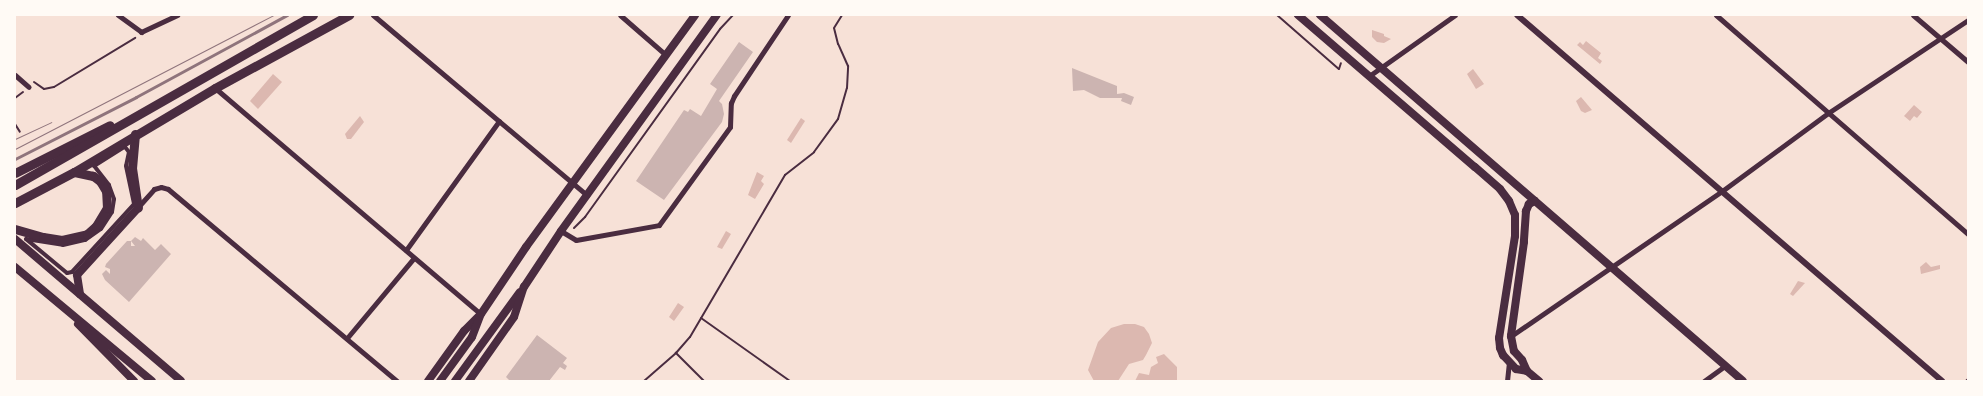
<!DOCTYPE html>
<html>
<head>
<meta charset="utf-8">
<style>
  body { margin:0 }
  #map { position:relative; width:1983px; height:396px; overflow:hidden; background:#f7e1d7; font-family:Cabin,sans-serif }
  div>[style] { position:absolute }
  [style*='--x'] { left:calc(var(--x)*1px); top:calc(var(--y)*1px); width:calc(var(--w)*1px); rotate:calc(var(--a)*1deg) }
  .water>* { inset:0; background:#dcb8b0 }
  .building>* { inset:0; background:#ccb4b1 }
  .path>* { height:2px; margin:-1px; padding:0 1px; transform-origin:1px; border-radius:1px; background:#4a2c40 }
  .pedestrian>* { height:4px; margin:-2px; padding:0 2px; transform-origin:2px; border-radius:2px; background:#4a2c40 }
  .minor>* { height:5px; margin:-2.5px; padding:0 2.5px; transform-origin:2.5px; border-radius:2.5px; background:#4a2c40 }
  .tertiary>* { height:6px; margin:-3px; padding:0 3px; transform-origin:3px; border-radius:3px; background:#4a2c40 }
  .primary>* { height:8px; margin:-4px; padding:0 4px; transform-origin:4px; border-radius:4px; background:#4a2c40 }
  .trunk>* { height:9px; margin:-4.5px; padding:0 4.5px; transform-origin:4.5px; border-radius:4.5px; background:#4a2c40 }
  .tram>* { height:1px; margin:-0.5px; padding:0 0.5px; transform-origin:0.5px; border-radius:0.5px; background:#8f747c }
  .rail>* { height:3px; margin:-1.5px; padding:0 1.5px; transform-origin:1.5px; border-radius:1.5px; background:#8f747c }
  span { translate:-50% -50%; white-space:nowrap; text-align:center; line-height:1.15; -webkit-text-stroke:4px #fffaf5; paint-order:stroke }
  .frame { position:absolute; inset:0; border:16px solid #fffaf5; pointer-events:none }
</style>
</head>
<body>
<div id="map">
  <div class="water">
    <div style="clip-path:polygon(1372px 30px,1384px 34px,1384px 36px,1391px 39px,1384px 43px,1377px 42px,1372px 37px)"></div>
    <div style="clip-path:polygon(1586px 41px,1601px 53px,1598px 58px,1602px 61px,1600px 64px,1577px 45px,1580px 42px,1583px 45px)"></div>
    <div style="clip-path:polygon(1473px 69px,1484px 84px,1476px 89px,1467px 74px)"></div>
    <div style="clip-path:polygon(273px 74px,282px 82px,258px 109px,250px 101px)"></div>
    <div style="clip-path:polygon(1581px 97px,1592px 110px,1585px 113px,1581px 111px,1576px 101px)"></div>
    <div style="clip-path:polygon(1914px 105px,1922px 112px,1917px 118px,1914px 116px,1910px 121px,1904px 116px)"></div>
    <div style="clip-path:polygon(360px 116px,364px 122px,351px 139px,347px 139px,345px 134px)"></div>
    <div style="clip-path:polygon(801px 118px,805px 121px,791px 143px,787px 140px)"></div>
    <div style="clip-path:polygon(757px 172px,764px 176px,761px 181px,764px 184px,755px 199px,748px 195px)"></div>
    <div style="clip-path:polygon(726px 231px,731px 234px,722px 249px,717px 247px)"></div>
    <div style="clip-path:polygon(1926px 262px,1931px 267px,1940px 265px,1940px 269px,1921px 274px,1920px 267px)"></div>
    <div style="clip-path:polygon(1798px 281px,1805px 283px,1793px 296px,1790px 294px)"></div>
    <div style="clip-path:polygon(678px 303px,684px 307px,674px 321px,669px 317px)"></div>
    <div style="clip-path:polygon(1124px 324px,1135px 324px,1144px 327px,1149px 334px,1152px 343px,1146px 355px,1143px 360px,1129px 364px,1118px 381px,1094px 381px,1088px 370px,1098px 342px,1111px 328px)"></div>
    <div style="clip-path:polygon(1164px 354px,1177px 367px,1177px 380px,1135px 381px,1139px 373px,1149px 375px,1151px 367px,1158px 363px,1156px 357px)"></div>
  </div>
  <div class="building">
    <div style="clip-path:polygon(739px 42px,753px 52px,719px 101px,722px 104px,724px 114px,722px 122px,664px 200px,636px 181px,684px 110px,688px 112px,690px 109px,701px 116px,717px 89px,710px 84px)"></div>
    <div style="clip-path:polygon(1072px 68px,1117px 86px,1117px 94px,1124px 93px,1134px 97px,1131px 105px,1121px 101px,1122px 98px,1100px 98px,1084px 90px,1073px 91px)"></div>
    <div style="clip-path:polygon(135px 237px,141px 241px,143px 238px,155px 250px,161px 244px,171px 254px,129px 302px,105px 280px,102px 274px,106px 270px,110px 274px,110px 269px,105px 267px,106px 264px,127px 241px,131px 241px,131px 246px,135px 246px,131px 241px)"></div>
    <div style="clip-path:polygon(537px 335px,567px 358px,563px 363px,567px 366px,565px 370px,560px 367px,549px 381px,510px 381px,506px 377px)"></div>
  </div>
  <div class="path">
    <div style="--x:1277;--y:15;--w:82;--a:41.1"></div>
    <div style="--x:1339;--y:69;--w:6;--a:-72"></div>
    <div style="--x:34;--y:82;--w:12;--a:35"></div>
    <div style="--x:44;--y:89;--w:10;--a:-11"></div>
    <div style="--x:54;--y:87;--w:95;--a:-31.2"></div>
    <div style="--x:15;--y:98;--w:10;--a:-37"></div>
    <div style="--x:15;--y:124;--w:9;--a:58"></div>
    <div style="--x:574;--y:228;--w:16;--a:-45"></div>
    <div style="--x:585;--y:217;--w:231;--a:-54.3"></div>
    <div style="--x:720;--y:29;--w:19;--a:-47"></div>
    <div style="--x:701;--y:318;--w:109;--a:35.3"></div>
    <div style="--x:644;--y:381;--w:43;--a:-41.2"></div>
    <div style="--x:704;--y:381;--w:40;--a:-135"></div>
    <div style="--x:676;--y:353;--w:21;--a:-49"></div>
    <div style="--x:690;--y:337;--w:188;--a:-59.6"></div>
    <div style="--x:785;--y:175;--w:37;--a:-38"></div>
    <div style="--x:814;--y:152;--w:41;--a:-54"></div>
    <div style="--x:838;--y:119;--w:32;--a:-74"></div>
    <div style="--x:847;--y:88;--w:22;--a:-87"></div>
    <div style="--x:848;--y:66;--w:24;--a:-114"></div>
    <div style="--x:838;--y:44;--w:16;--a:-104"></div>
    <div style="--x:834;--y:28;--w:15;--a:-58"></div>
  </div>
  <div class="pedestrian">
    <div style="--x:125;--y:147;--w:6;--a:51"></div>
    <div style="--x:129;--y:152;--w:14;--a:102"></div>
    <div style="--x:126;--y:166;--w:39;--a:78"></div>
    <div style="--x:134;--y:204;--w:92;--a:132.4"></div>
    <div style="--x:72;--y:272;--w:5;--a:169"></div>
    <div style="--x:67;--y:273;--w:53;--a:-140.3"></div>
    <div style="--x:26;--y:239;--w:37;--a:9"></div>
    <div style="--x:63;--y:245;--w:23;--a:-13"></div>
    <div style="--x:85;--y:240;--w:19;--a:-35"></div>
    <div style="--x:101;--y:229;--w:20;--a:-57"></div>
    <div style="--x:112;--y:212;--w:13;--a:-81"></div>
    <div style="--x:114;--y:199;--w:15;--a:-110"></div>
    <div style="--x:109;--y:185;--w:24;--a:-128"></div>
    <div style="--x:94;--y:166;--w:36;--a:-32"></div>
  </div>
  <div class="minor">
    <div style="--x:118;--y:15;--w:29;--a:36"></div>
    <div style="--x:141;--y:32;--w:40;--a:-25"></div>
    <div style="--x:373;--y:15;--w:280;--a:40.1"></div>
    <div style="--x:620;--y:15;--w:61;--a:41"></div>
    <div style="--x:1716;--y:15;--w:334;--a:41"></div>
    <div style="--x:1913;--y:15;--w:72;--a:40.5"></div>
    <div style="--x:15;--y:75;--w:18;--a:41"></div>
    <div style="--x:1369;--y:76;--w:105;--a:-35.3"></div>
    <div style="--x:215;--y:88;--w:349;--a:40.4"></div>
    <div style="--x:138;--y:207;--w:24;--a:-48"></div>
    <div style="--x:154;--y:189;--w:7;--a:-16"></div>
    <div style="--x:161;--y:187;--w:7;--a:16"></div>
    <div style="--x:168;--y:189;--w:299;--a:40"></div>
    <div style="--x:561;--y:231;--w:17;--a:31"></div>
    <div style="--x:576;--y:240;--w:84;--a:-10.2"></div>
    <div style="--x:659;--y:225;--w:121;--a:-54.1"></div>
    <div style="--x:730;--y:127;--w:24;--a:-88"></div>
    <div style="--x:731;--y:103;--w:8;--a:-67"></div>
    <div style="--x:734;--y:96;--w:97;--a:-56.3"></div>
    <div style="--x:406;--y:250;--w:159;--a:-54.2"></div>
    <div style="--x:1511;--y:336;--w:256;--a:-34.5"></div>
    <div style="--x:1722;--y:191;--w:132;--a:-36.3"></div>
    <div style="--x:1828;--y:113;--w:168;--a:-33.6"></div>
    <div style="--x:347;--y:338;--w:104;--a:-50.1"></div>
    <div style="--x:1507;--y:381;--w:18;--a:-84"></div>
    <div style="--x:1704;--y:381;--w:26;--a:-36"></div>
    <div style="--x:1967;--y:381;--w:1;--a:-45"></div>
  </div>
  <div class="tertiary">
    <div style="--x:1517;--y:15;--w:561;--a:40.73"></div>
  </div>
  <div class="primary">
    <div style="--x:1298;--y:15;--w:233;--a:40.7"></div>
    <div style="--x:1475;--y:167;--w:33;--a:41"></div>
    <div style="--x:1500;--y:189;--w:15;--a:53"></div>
    <div style="--x:1509;--y:201;--w:15;--a:67"></div>
    <div style="--x:1515;--y:215;--w:21;--a:90"></div>
    <div style="--x:1515;--y:236;--w:103;--a:98.9"></div>
    <div style="--x:1499;--y:338;--w:10;--a:84"></div>
    <div style="--x:1500;--y:348;--w:8;--a:67"></div>
    <div style="--x:1503;--y:355;--w:19;--a:47"></div>
    <div style="--x:1516;--y:369;--w:11;--a:10"></div>
    <div style="--x:1320;--y:15;--w:559;--a:40.87"></div>
    <div style="--x:1535;--y:201;--w:7;--a:153"></div>
    <div style="--x:1529;--y:204;--w:8;--a:113"></div>
    <div style="--x:1526;--y:211;--w:31;--a:94"></div>
    <div style="--x:1524;--y:242;--w:95;--a:97.9"></div>
    <div style="--x:1511;--y:336;--w:15;--a:79"></div>
    <div style="--x:1514;--y:351;--w:12;--a:48"></div>
    <div style="--x:1522;--y:360;--w:12;--a:66"></div>
    <div style="--x:1527;--y:371;--w:16;--a:40"></div>
    <div style="--x:15;--y:239;--w:218;--a:40.5"></div>
    <div style="--x:15;--y:267;--w:178;--a:39.8"></div>
    <div style="--x:80;--y:294;--w:19;--a:-99"></div>
    <div style="--x:77;--y:275;--w:91;--a:-47.7"></div>
    <div style="--x:78;--y:324;--w:80;--a:45.5"></div>
    <div style="--x:428;--y:381;--w:62;--a:-54.2"></div>
    <div style="--x:464;--y:331;--w:20;--a:-45"></div>
    <div style="--x:440;--y:381;--w:54;--a:-54"></div>
    <div style="--x:472;--y:337;--w:25;--a:-69"></div>
    <div style="--x:481;--y:314;--w:81;--a:-56.1"></div>
    <div style="--x:526;--y:247;--w:287;--a:-53.9"></div>
    <div style="--x:455;--y:381;--w:110;--a:-53.9"></div>
    <div style="--x:469;--y:381;--w:78;--a:-54.9"></div>
    <div style="--x:514;--y:317;--w:32;--a:-72"></div>
    <div style="--x:524;--y:287;--w:67;--a:-56.5"></div>
    <div style="--x:561;--y:231;--w:266;--a:-54.2"></div>
  </div>
  <div class="trunk">
    <div style="--x:135;--y:134;--w:34;--a:95"></div>
    <div style="--x:132;--y:168;--w:40;--a:81.5"></div>
    <div style="--x:15;--y:173;--w:106;--a:-26.8"></div>
    <div style="--x:15;--y:185;--w:343;--a:-29.7"></div>
    <div style="--x:15;--y:203;--w:67;--a:-27.7"></div>
    <div style="--x:74;--y:172;--w:164;--a:-30.8"></div>
    <div style="--x:215;--y:88;--w:153;--a:-28.6"></div>
    <div style="--x:15;--y:229;--w:29;--a:16"></div>
    <div style="--x:43;--y:237;--w:19;--a:9"></div>
    <div style="--x:62;--y:240;--w:26;--a:-13"></div>
    <div style="--x:87;--y:234;--w:12;--a:-42"></div>
    <div style="--x:96;--y:226;--w:21;--a:-59"></div>
    <div style="--x:107;--y:208;--w:17;--a:-93"></div>
    <div style="--x:106;--y:191;--w:12;--a:-121"></div>
    <div style="--x:100;--y:181;--w:9;--a:-144"></div>
    <div style="--x:93;--y:176;--w:19;--a:-168"></div>
  </div>
  <div class="tram">
    <div style="--x:15;--y:139;--w:40;--a:-25"></div>
    <div style="--x:15;--y:149;--w:291;--a:-27.4"></div>
  </div>
  <div class="rail">
    <div style="--x:15;--y:159;--w:136;--a:-27.1"></div>
    <div style="--x:136;--y:97;--w:172;--a:-28.5"></div>
  </div>
  <div class="frame"></div>
</div>
</body>
</html>
